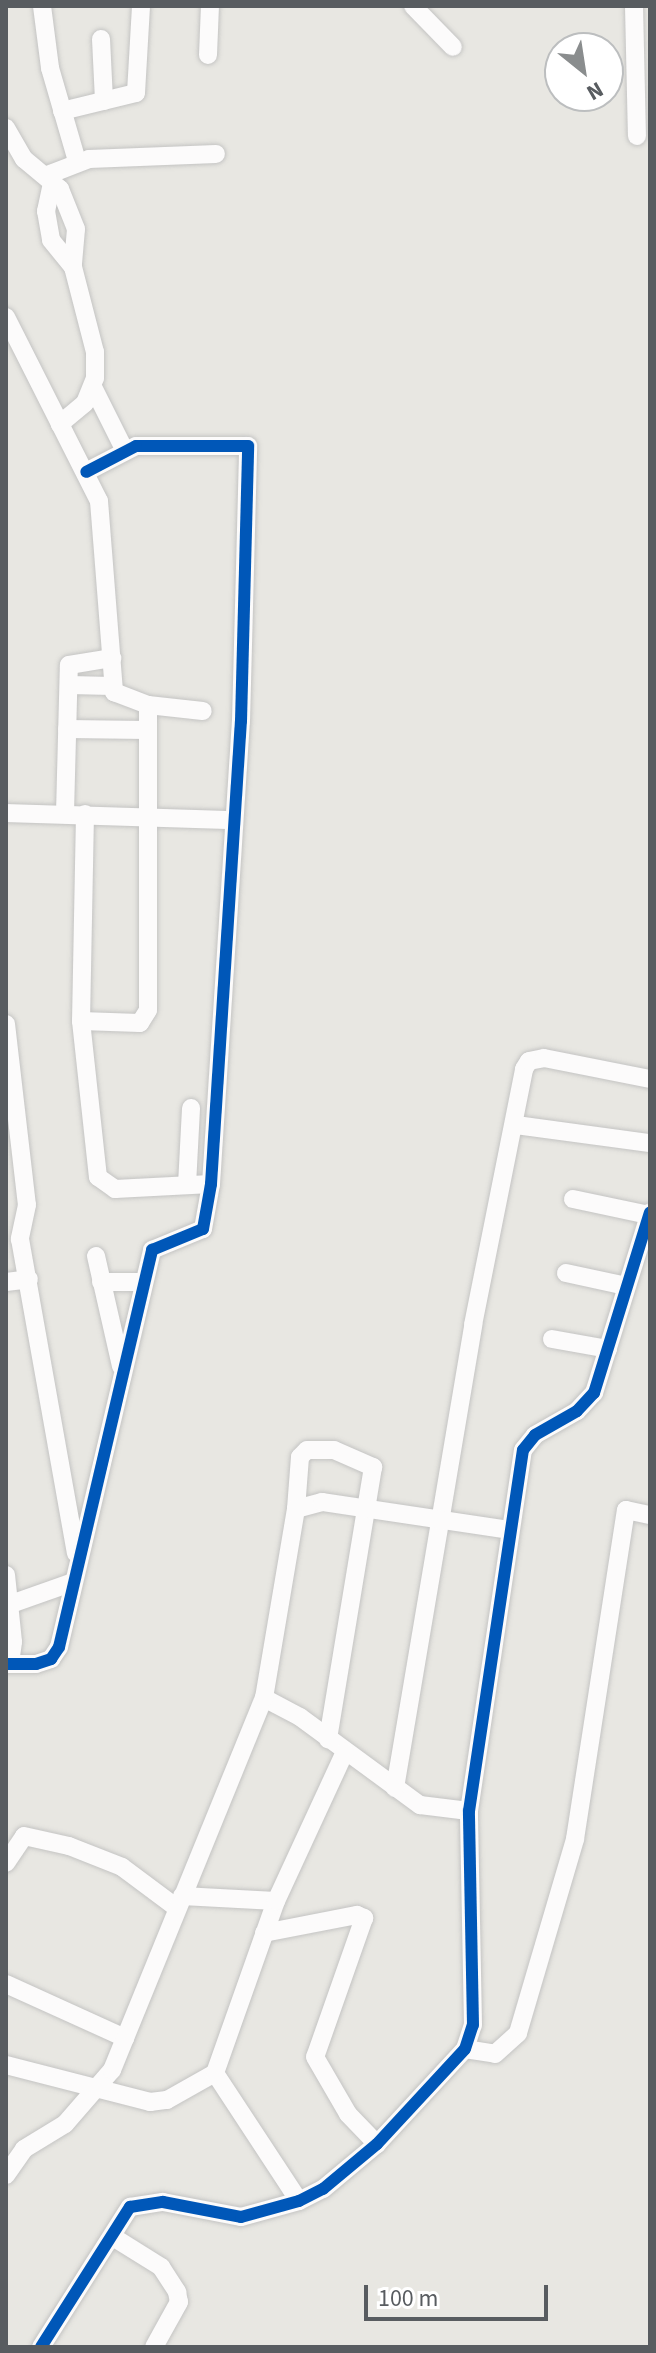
<!DOCTYPE html>
<html>
<head>
<meta charset="utf-8">
<style>
  body { margin:0 }
  #map { position:relative; width:656px; height:2353px; overflow:hidden; background:#e8e7e2; font-family:"Source Sans 3",sans-serif }
  div>[style] { position:absolute }
  [style*='--x'] { left:calc(var(--x)*1px); top:calc(var(--y)*1px); width:calc(var(--w)*1px); rotate:calc(var(--a)*1deg) }
  .roads { filter:drop-shadow(0 0 2px #c4c4c3) drop-shadow(0 0 2px #c4c4c3) }
  .minor>* { height:18px; margin:-9px; padding:0 9px; transform-origin:9px; border-radius:9px; background:#fcfbfb }
  .cycleway>* { height:12px; margin:-6px; padding:0 6px; transform-origin:6px; border-radius:6px; background:#0057b8 }
  span { translate:-50% -50%; white-space:nowrap; text-align:center; line-height:1.15; -webkit-text-stroke:7px #fff; paint-order:stroke }
  .frame { position:absolute; inset:0; border:8px solid #585c60; pointer-events:none }
  .north { position:absolute; left:544px; top:32px; width:80px; height:80px; box-sizing:border-box; background:#fff; border:2px solid #bcbebf; border-radius:50%; rotate:150deg; font-size:22px; font-weight:700; line-height:32px; text-align:center; color:#585c60 }
  .north::after { content:''; display:block; margin:auto; width:28px; height:36px; background:#8a8d8e; clip-path:polygon(50% 0,100% 100%,50% 72%,0 100%) }
  .scale { position:absolute; left:364px; top:2285px; width:184px; height:36px; box-sizing:border-box; border:4px solid #585c60; border-top:0; padding-left:10px; font-size:24px; line-height:28px; white-space:nowrap; color:#585c60; -webkit-text-stroke:6px #fff; paint-order:stroke }
</style>
</head>
<body>
<div id="map">
  <div class="roads">
    <div class="minor">
      <div style="--x:42;--y:6;--w:63;--a:82.6"></div>
      <div style="--x:50;--y:68;--w:97;--a:73.8"></div>
      <div style="--x:413;--y:6;--w:57;--a:45.7"></div>
      <div style="--x:634;--y:6;--w:130;--a:88.7"></div>
      <div style="--x:101;--y:39;--w:62;--a:87.2"></div>
      <div style="--x:208;--y:55;--w:49;--a:-87.7"></div>
      <div style="--x:62;--y:111;--w:76;--a:-13.7"></div>
      <div style="--x:136;--y:93;--w:87;--a:-86.7"></div>
      <div style="--x:6;--y:128;--w:36;--a:60"></div>
      <div style="--x:24;--y:159;--w:47;--a:39.8"></div>
      <div style="--x:60;--y:189;--w:43;--a:68.2"></div>
      <div style="--x:76;--y:229;--w:38;--a:95"></div>
      <div style="--x:73;--y:267;--w:88;--a:75.5"></div>
      <div style="--x:95;--y:352;--w:26;--a:90"></div>
      <div style="--x:95;--y:378;--w:27;--a:112"></div>
      <div style="--x:85;--y:403;--w:33;--a:140"></div>
      <div style="--x:45;--y:176;--w:47;--a:-21.1"></div>
      <div style="--x:89;--y:159;--w:127;--a:-2.3"></div>
      <div style="--x:52;--y:183;--w:29;--a:102"></div>
      <div style="--x:46;--y:211;--w:29;--a:80"></div>
      <div style="--x:51;--y:240;--w:35;--a:51"></div>
      <div style="--x:6;--y:317;--w:206;--a:63.2"></div>
      <div style="--x:99;--y:501;--w:192;--a:85.5"></div>
      <div style="--x:114;--y:692;--w:36;--a:21"></div>
      <div style="--x:148;--y:705;--w:55;--a:6.2"></div>
      <div style="--x:93;--y:387;--w:69;--a:63.4"></div>
      <div style="--x:69;--y:685;--w:43;--a:1.3"></div>
      <div style="--x:67;--y:729;--w:80;--a:0.7"></div>
      <div style="--x:6;--y:813;--w:228;--a:1.8"></div>
      <div style="--x:65;--y:813;--w:148;--a:-88.5"></div>
      <div style="--x:69;--y:665;--w:44;--a:-9.2"></div>
      <div style="--x:85;--y:814;--w:207;--a:91.1"></div>
      <div style="--x:81;--y:1021;--w:157;--a:83.8"></div>
      <div style="--x:98;--y:1177;--w:21;--a:35"></div>
      <div style="--x:115;--y:1189;--w:96;--a:-3"></div>
      <div style="--x:81;--y:1021;--w:59;--a:1.9"></div>
      <div style="--x:140;--y:1023;--w:15;--a:-58"></div>
      <div style="--x:148;--y:1010;--w:305;--a:-90"></div>
      <div style="--x:6;--y:1024;--w:182;--a:83.4"></div>
      <div style="--x:27;--y:1205;--w:35;--a:102"></div>
      <div style="--x:20;--y:1239;--w:319;--a:79.9"></div>
      <div style="--x:516;--y:1125;--w:135;--a:7.7"></div>
      <div style="--x:187;--y:1185;--w:77;--a:-87"></div>
      <div style="--x:573;--y:1199;--w:78;--a:11.9"></div>
      <div style="--x:96;--y:1256;--w:113;--a:77.2"></div>
      <div style="--x:566;--y:1273;--w:61;--a:12.2"></div>
      <div style="--x:6;--y:1282;--w:23;--a:-7"></div>
      <div style="--x:101;--y:1282;--w:43;--a:0"></div>
      <div style="--x:552;--y:1339;--w:57;--a:10.1"></div>
      <div style="--x:296;--y:1509;--w:52;--a:-85.6"></div>
      <div style="--x:300;--y:1457;--w:10;--a:-45"></div>
      <div style="--x:307;--y:1450;--w:27;--a:0"></div>
      <div style="--x:334;--y:1450;--w:43;--a:23.6"></div>
      <div style="--x:373;--y:1467;--w:276;--a:99.4"></div>
      <div style="--x:6;--y:1575;--w:67;--a:84"></div>
      <div style="--x:13;--y:1642;--w:22;--a:98"></div>
      <div style="--x:11;--y:1604;--w:66;--a:-19.5"></div>
      <div style="--x:6;--y:1664;--w:30;--a:0"></div>
      <div style="--x:36;--y:1664;--w:16;--a:-18"></div>
      <div style="--x:51;--y:1659;--w:14;--a:-56"></div>
      <div style="--x:59;--y:1647;--w:408;--a:-76.8"></div>
      <div style="--x:152;--y:1250;--w:55;--a:-22.4"></div>
      <div style="--x:203;--y:1229;--w:46;--a:-79.9"></div>
      <div style="--x:211;--y:1184;--w:464;--a:-86.3"></div>
      <div style="--x:241;--y:721;--w:275;--a:-88.5"></div>
      <div style="--x:248;--y:446;--w:112;--a:180"></div>
      <div style="--x:136;--y:446;--w:56;--a:152.5"></div>
      <div style="--x:264;--y:1698;--w:41;--a:27.8"></div>
      <div style="--x:300;--y:1717;--w:149;--a:36.3"></div>
      <div style="--x:420;--y:1805;--w:49;--a:7"></div>
      <div style="--x:395;--y:1788;--w:470;--a:-80.4"></div>
      <div style="--x:473;--y:1325;--w:261;--a:-78.7"></div>
      <div style="--x:524;--y:1069;--w:9;--a:-58"></div>
      <div style="--x:529;--y:1061;--w:15;--a:-11"></div>
      <div style="--x:544;--y:1058;--w:108;--a:11.2"></div>
      <div style="--x:6;--y:1863;--w:32;--a:-56"></div>
      <div style="--x:24;--y:1836;--w:46;--a:12.5"></div>
      <div style="--x:69;--y:1846;--w:57;--a:21.6"></div>
      <div style="--x:122;--y:1867;--w:69;--a:36.7"></div>
      <div style="--x:182;--y:1896;--w:94;--a:3"></div>
      <div style="--x:264;--y:1933;--w:95;--a:-11"></div>
      <div style="--x:357;--y:1915;--w:8;--a:23"></div>
      <div style="--x:364;--y:1918;--w:147;--a:109.4"></div>
      <div style="--x:315;--y:2057;--w:66;--a:59.9"></div>
      <div style="--x:348;--y:2114;--w:42;--a:46"></div>
      <div style="--x:6;--y:1984;--w:131;--a:24.4"></div>
      <div style="--x:465;--y:2049;--w:30;--a:9"></div>
      <div style="--x:495;--y:2054;--w:31;--a:-42"></div>
      <div style="--x:518;--y:2033;--w:202;--a:-73.6"></div>
      <div style="--x:575;--y:1839;--w:333;--a:-81.2"></div>
      <div style="--x:626;--y:1510;--w:25;--a:12"></div>
      <div style="--x:6;--y:2065;--w:149;--a:14.4"></div>
      <div style="--x:150;--y:2102;--w:17;--a:-7"></div>
      <div style="--x:167;--y:2100;--w:55;--a:-29.4"></div>
      <div style="--x:6;--y:2175;--w:32;--a:-55"></div>
      <div style="--x:24;--y:2149;--w:48;--a:-31.4"></div>
      <div style="--x:65;--y:2124;--w:72;--a:-49"></div>
      <div style="--x:112;--y:2070;--w:402;--a:-67.8"></div>
      <div style="--x:264;--y:1698;--w:192;--a:-80.4"></div>
      <div style="--x:296;--y:1509;--w:27;--a:-15"></div>
      <div style="--x:322;--y:1502;--w:190;--a:8.5"></div>
      <div style="--x:299;--y:2201;--w:153;--a:-123.3"></div>
      <div style="--x:215;--y:2073;--w:182;--a:-70.5"></div>
      <div style="--x:276;--y:1901;--w:164;--a:-65.2"></div>
      <div style="--x:113;--y:2237;--w:57;--a:32"></div>
      <div style="--x:161;--y:2267;--w:30;--a:57"></div>
      <div style="--x:177;--y:2292;--w:10;--a:79"></div>
      <div style="--x:179;--y:2302;--w:51;--a:119.1"></div>
      <div style="--x:41;--y:2347;--w:166;--a:-57.6"></div>
      <div style="--x:130;--y:2207;--w:33;--a:-9"></div>
      <div style="--x:163;--y:2202;--w:79;--a:10.9"></div>
      <div style="--x:241;--y:2217;--w:60;--a:-15.4"></div>
      <div style="--x:299;--y:2201;--w:27;--a:-27"></div>
      <div style="--x:323;--y:2189;--w:70;--a:-39.8"></div>
      <div style="--x:377;--y:2144;--w:129;--a:-47.2"></div>
      <div style="--x:465;--y:2049;--w:25;--a:-72"></div>
      <div style="--x:473;--y:2025;--w:214;--a:-91.1"></div>
      <div style="--x:469;--y:1811;--w:365;--a:-81.5"></div>
      <div style="--x:523;--y:1450;--w:19;--a:-51"></div>
      <div style="--x:535;--y:1435;--w:48;--a:-29.7"></div>
      <div style="--x:577;--y:1411;--w:25;--a:-47"></div>
      <div style="--x:594;--y:1393;--w:189;--a:-72.8"></div>
    </div>
  </div>
  <div class="cycleway">
    <div style="--x:6;--y:1664;--w:30;--a:0"></div>
    <div style="--x:36;--y:1664;--w:16;--a:-18"></div>
    <div style="--x:51;--y:1659;--w:14;--a:-56"></div>
    <div style="--x:59;--y:1647;--w:408;--a:-76.8"></div>
    <div style="--x:152;--y:1250;--w:55;--a:-22.4"></div>
    <div style="--x:203;--y:1229;--w:46;--a:-79.9"></div>
    <div style="--x:211;--y:1184;--w:464;--a:-86.3"></div>
    <div style="--x:241;--y:721;--w:275;--a:-88.5"></div>
    <div style="--x:248;--y:446;--w:112;--a:180"></div>
    <div style="--x:136;--y:446;--w:56;--a:152.5"></div>
    <div style="--x:41;--y:2347;--w:166;--a:-57.6"></div>
    <div style="--x:130;--y:2207;--w:33;--a:-9"></div>
    <div style="--x:163;--y:2202;--w:79;--a:10.9"></div>
    <div style="--x:241;--y:2217;--w:60;--a:-15.4"></div>
    <div style="--x:299;--y:2201;--w:27;--a:-27"></div>
    <div style="--x:323;--y:2189;--w:70;--a:-39.8"></div>
    <div style="--x:377;--y:2144;--w:129;--a:-47.2"></div>
    <div style="--x:465;--y:2049;--w:25;--a:-72"></div>
    <div style="--x:473;--y:2025;--w:214;--a:-91.1"></div>
    <div style="--x:469;--y:1811;--w:365;--a:-81.5"></div>
    <div style="--x:523;--y:1450;--w:19;--a:-51"></div>
    <div style="--x:535;--y:1435;--w:48;--a:-29.7"></div>
    <div style="--x:577;--y:1411;--w:25;--a:-47"></div>
    <div style="--x:594;--y:1393;--w:189;--a:-72.8"></div>
  </div>
  <div class="frame"></div>
  <div class="north">N</div>
  <div class="scale">100 m</div>
</div>
</body>
</html>
